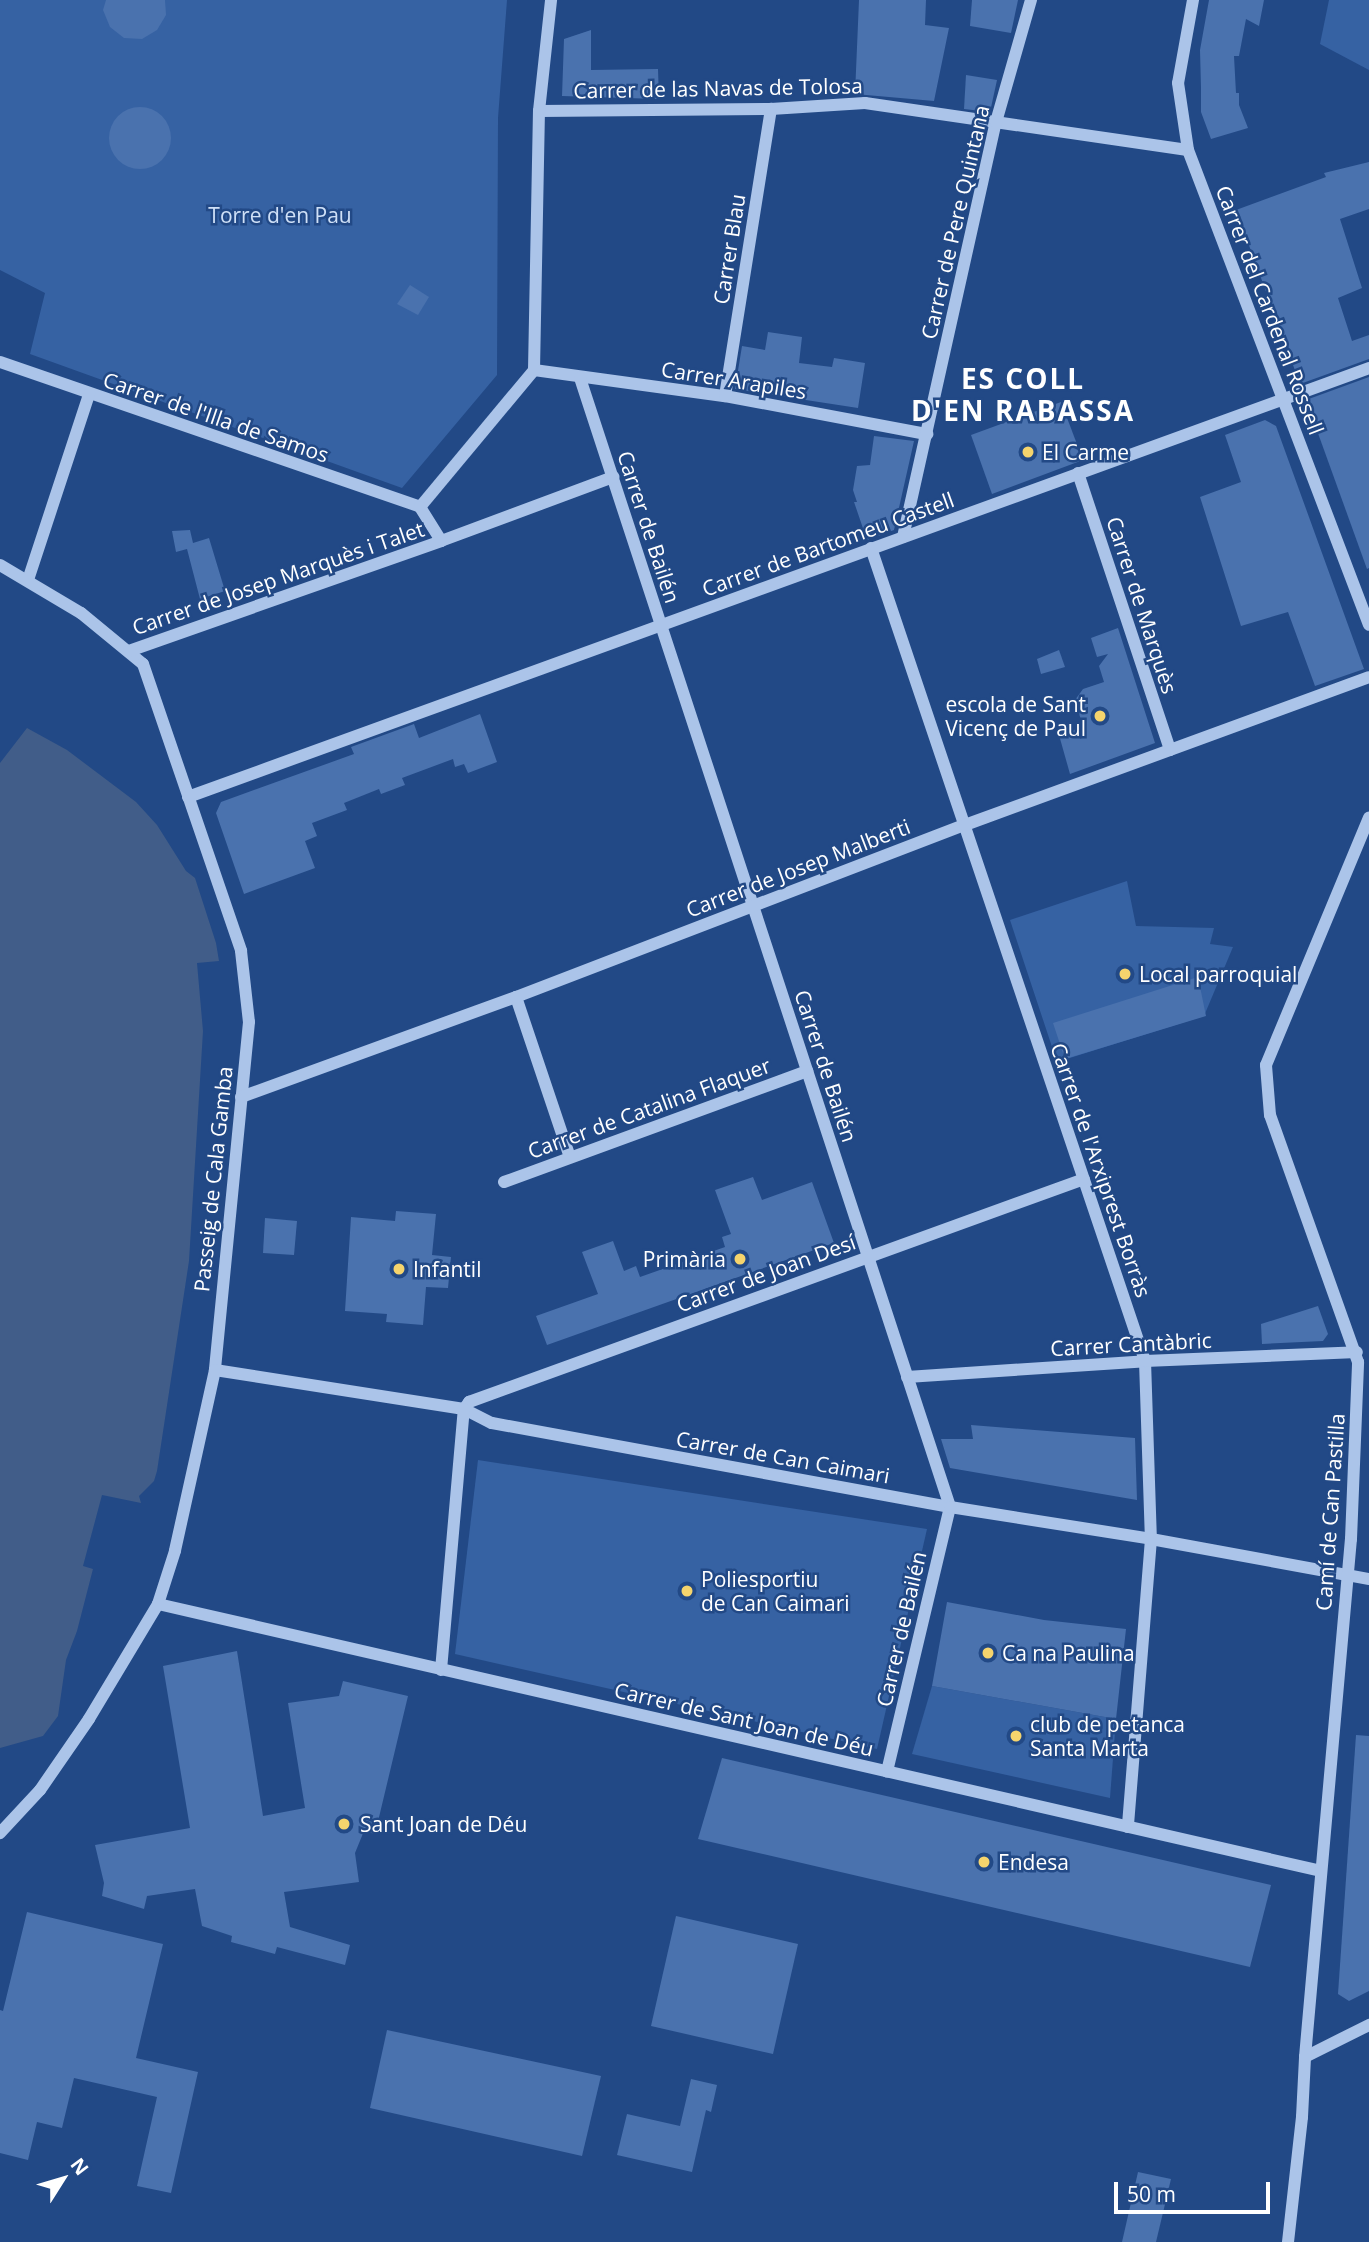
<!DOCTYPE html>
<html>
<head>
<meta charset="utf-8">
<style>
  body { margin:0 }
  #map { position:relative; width:1369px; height:2242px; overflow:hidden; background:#224986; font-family:"Open Sans",sans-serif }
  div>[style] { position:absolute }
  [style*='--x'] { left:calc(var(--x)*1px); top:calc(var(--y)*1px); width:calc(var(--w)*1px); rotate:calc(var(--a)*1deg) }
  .green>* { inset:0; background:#3662a3 }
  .water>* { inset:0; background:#415d89 }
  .building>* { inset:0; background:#4a72ae }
  .round { border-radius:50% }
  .minor>* { height:12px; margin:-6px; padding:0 6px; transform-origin:6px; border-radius:6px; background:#abc4e9 }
  .dots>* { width:19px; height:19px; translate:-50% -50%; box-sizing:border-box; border:4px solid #224986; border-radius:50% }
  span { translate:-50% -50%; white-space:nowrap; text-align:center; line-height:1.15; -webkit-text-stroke:5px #224986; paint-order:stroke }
  .street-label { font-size:21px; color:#fff }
  .park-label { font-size:21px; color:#cfe0f7 }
  .poi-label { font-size:21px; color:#fff }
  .left { translate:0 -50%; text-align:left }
  .right { translate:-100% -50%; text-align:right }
  .district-label { font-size:28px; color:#fff; font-weight:700; letter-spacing:2px }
  .north { position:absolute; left:28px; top:2144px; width:70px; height:70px; -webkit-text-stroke:5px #224986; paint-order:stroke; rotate:53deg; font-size:19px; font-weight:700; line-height:28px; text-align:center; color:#fff }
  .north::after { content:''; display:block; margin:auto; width:24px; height:32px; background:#fff; clip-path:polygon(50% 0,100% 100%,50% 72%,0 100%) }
  .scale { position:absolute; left:1114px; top:2182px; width:156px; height:32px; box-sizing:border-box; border:4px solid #fff; border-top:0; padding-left:9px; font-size:21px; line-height:24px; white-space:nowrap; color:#fff; -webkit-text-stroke:5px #224986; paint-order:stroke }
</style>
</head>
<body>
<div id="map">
  <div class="green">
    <div style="clip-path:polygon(0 0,507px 0,498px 118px,497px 375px,402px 488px,30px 354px,45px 293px,0 270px)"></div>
    <div style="clip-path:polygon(1329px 0,1369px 0,1369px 70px,1320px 44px)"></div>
    <div style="clip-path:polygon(1127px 881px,1136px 926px,1214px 928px,1210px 944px,1233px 947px,1204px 1016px,1057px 1062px,1010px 920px)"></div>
    <div style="clip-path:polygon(478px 1460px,927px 1529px,877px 1749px,455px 1654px)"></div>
    <div style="clip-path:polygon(932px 1686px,1116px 1719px,1110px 1798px,912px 1754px)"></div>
  </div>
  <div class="water">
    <div style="clip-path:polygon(27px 728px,67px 750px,136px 802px,157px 825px,186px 871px,195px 878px,216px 943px,219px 961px,197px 963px,203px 1031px,189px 1261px,157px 1471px,154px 1481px,139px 1496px,141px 1503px,102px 1495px,83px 1566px,93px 1569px,77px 1631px,66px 1660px,58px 1716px,43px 1736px,0 1748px,0 763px)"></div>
  </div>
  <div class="building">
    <div style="clip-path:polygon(106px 0,165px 0,166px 15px,157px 30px,142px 39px,124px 38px,110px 27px,103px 10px)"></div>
    <div style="clip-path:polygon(859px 0,926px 0,925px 25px,949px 28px,934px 101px,855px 94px)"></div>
    <div style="clip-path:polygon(972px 0,1018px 0,1011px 33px,970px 26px)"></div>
    <div style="clip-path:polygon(1209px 0,1264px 0,1259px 26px,1246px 19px,1239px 56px,1234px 56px,1236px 93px,1239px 93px,1239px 105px,1248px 128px,1211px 139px,1201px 112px,1201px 88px,1200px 50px)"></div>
    <div style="clip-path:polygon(591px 30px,591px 70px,658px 69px,659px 99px,562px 96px,564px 39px)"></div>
    <div style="clip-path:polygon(966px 75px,997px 80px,990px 112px,964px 109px)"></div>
    <div class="round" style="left:109px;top:107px;width:62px;height:62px"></div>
    <div style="clip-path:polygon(1369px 162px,1369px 209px,1340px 219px,1362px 288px,1338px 298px,1352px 341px,1369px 335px,1369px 359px,1300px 384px,1236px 210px,1326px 177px,1324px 173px)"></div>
    <div style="clip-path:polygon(410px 285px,429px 297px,418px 315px,397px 304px)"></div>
    <div style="clip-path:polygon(768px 332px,802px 337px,799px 363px,832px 367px,834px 358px,865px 363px,858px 408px,735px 389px,742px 346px,765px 350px)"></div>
    <div style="clip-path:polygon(1369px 377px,1369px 568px,1367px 569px,1306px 400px)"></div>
    <div style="clip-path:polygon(1061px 402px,1083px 460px,992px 494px,971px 435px)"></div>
    <div style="clip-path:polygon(1265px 420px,1276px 426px,1364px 669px,1315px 686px,1288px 612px,1241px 626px,1200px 497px,1241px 482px,1225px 435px)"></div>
    <div style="clip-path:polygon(874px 436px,914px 441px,894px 530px,867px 540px,854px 502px,857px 502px,853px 490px,857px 466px,870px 465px)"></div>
    <div style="clip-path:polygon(190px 530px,193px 543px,209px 538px,225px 591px,200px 599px,187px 549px,176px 552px,172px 531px)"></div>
    <div style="clip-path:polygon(1118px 628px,1155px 743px,1070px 774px,1059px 735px,1083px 727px,1075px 700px,1083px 689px,1104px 682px,1099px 666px,1108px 654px,1097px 657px,1091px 638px)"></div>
    <div style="clip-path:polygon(1059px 650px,1065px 667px,1041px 674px,1037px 659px)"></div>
    <div style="clip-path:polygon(480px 714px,497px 762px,468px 773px,464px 764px,455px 767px,453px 759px,402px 778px,405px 785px,381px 794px,379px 789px,344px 803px,347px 810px,312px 823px,317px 836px,305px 841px,315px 868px,244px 894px,216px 813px,221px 802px,354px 754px,351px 747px,414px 724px,419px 738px)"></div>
    <div style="clip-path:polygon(1198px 977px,1206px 1016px,1065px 1059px,1053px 1023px)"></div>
    <div style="clip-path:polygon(753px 1177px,762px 1200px,812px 1182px,834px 1243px,547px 1345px,536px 1316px,598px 1294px,582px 1252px,613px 1241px,624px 1271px,636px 1266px,640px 1277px,725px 1247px,722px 1237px,731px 1234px,715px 1190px)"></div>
    <div style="clip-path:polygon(396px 1211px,436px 1214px,432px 1255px,451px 1257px,448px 1288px,426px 1287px,423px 1325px,386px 1322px,387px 1314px,345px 1311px,351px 1217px,395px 1221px)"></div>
    <div style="clip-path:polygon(265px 1218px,297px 1221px,294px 1255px,263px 1253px)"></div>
    <div style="clip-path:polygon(1318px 1306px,1328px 1334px,1323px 1341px,1262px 1344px,1261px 1324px)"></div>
    <div style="clip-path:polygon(971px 1425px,1135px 1438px,1137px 1500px,950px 1468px,941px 1439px,973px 1439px)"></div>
    <div style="clip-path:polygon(947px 1602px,1044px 1620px,1126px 1629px,1116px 1719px,932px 1686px)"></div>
    <div style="clip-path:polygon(237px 1651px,263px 1816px,305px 1808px,288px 1703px,339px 1696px,343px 1681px,408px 1696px,375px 1834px,364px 1831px,355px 1853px,359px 1882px,284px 1892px,290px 1927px,350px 1945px,345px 1965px,277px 1947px,275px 1954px,231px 1942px,232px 1936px,202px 1926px,195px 1889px,147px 1896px,144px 1909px,102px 1896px,104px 1883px,95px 1845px,190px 1828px,163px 1666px)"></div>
    <div style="clip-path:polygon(1356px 1735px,1369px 1736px,1369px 1991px,1349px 2001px,1338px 1994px)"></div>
    <div style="clip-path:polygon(722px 1758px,1271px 1885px,1250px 1967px,698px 1839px)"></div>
    <div style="clip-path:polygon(27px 1912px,163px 1944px,136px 2058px,198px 2072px,171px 2193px,137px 2186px,157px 2097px,74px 2078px,62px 2128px,37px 2122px,28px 2160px,0 2153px,0 2010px,3px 2011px)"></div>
    <div style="clip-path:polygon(676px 1916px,798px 1944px,773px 2054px,651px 2026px)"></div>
    <div style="clip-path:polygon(387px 2030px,601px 2076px,582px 2156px,370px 2108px)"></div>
    <div style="clip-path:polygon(691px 2079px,717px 2085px,711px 2112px,706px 2110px,692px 2172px,617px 2155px,627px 2114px,680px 2126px)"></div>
    <div style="clip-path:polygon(1138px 2172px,1171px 2179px,1156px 2242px,1122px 2242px)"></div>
  </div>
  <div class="minor">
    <div style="--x:1193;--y:0;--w:84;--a:100.2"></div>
    <div style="--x:1178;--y:83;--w:68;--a:81.5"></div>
    <div style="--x:1188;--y:150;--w:508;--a:69.14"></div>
    <div style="--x:539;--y:111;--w:232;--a:-0.5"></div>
    <div style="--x:771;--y:109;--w:94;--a:-3.7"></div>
    <div style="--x:865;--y:103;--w:326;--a:8.3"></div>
    <div style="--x:0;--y:362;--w:444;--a:19"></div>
    <div style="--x:534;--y:370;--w:193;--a:7.8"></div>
    <div style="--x:725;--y:396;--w:206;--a:10.7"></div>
    <div style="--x:580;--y:378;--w:1188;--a:71.85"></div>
    <div style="--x:950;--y:1507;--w:272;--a:103.4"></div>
    <div style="--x:725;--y:396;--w:291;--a:-80.9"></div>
    <div style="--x:1078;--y:473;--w:292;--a:71.6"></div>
    <div style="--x:420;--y:507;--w:178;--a:-50.2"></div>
    <div style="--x:534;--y:370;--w:259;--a:-88.9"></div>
    <div style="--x:539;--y:111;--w:112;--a:-83.8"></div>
    <div style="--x:420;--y:507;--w:40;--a:58"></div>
    <div style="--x:441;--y:541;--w:184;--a:-20.4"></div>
    <div style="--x:903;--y:537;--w:425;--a:-77.4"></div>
    <div style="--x:996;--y:122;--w:127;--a:-74"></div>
    <div style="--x:871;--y:548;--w:858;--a:71.37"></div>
    <div style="--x:1145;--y:1361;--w:178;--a:88.1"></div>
    <div style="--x:1151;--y:1539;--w:289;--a:94.6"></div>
    <div style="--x:0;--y:565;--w:94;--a:30.7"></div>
    <div style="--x:81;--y:613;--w:80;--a:39.4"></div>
    <div style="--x:143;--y:664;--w:303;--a:71.1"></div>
    <div style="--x:241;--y:951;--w:71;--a:83.6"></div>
    <div style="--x:249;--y:1022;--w:350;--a:95.6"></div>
    <div style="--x:215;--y:1370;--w:185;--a:102.5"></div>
    <div style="--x:175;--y:1551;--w:56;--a:107.8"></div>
    <div style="--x:158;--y:1604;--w:134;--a:121"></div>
    <div style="--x:89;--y:1719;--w:86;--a:124.6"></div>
    <div style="--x:40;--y:1790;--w:59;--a:132.9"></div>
    <div style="--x:28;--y:580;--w:196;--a:-71.8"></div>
    <div style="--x:129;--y:651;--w:331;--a:-19.4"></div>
    <div style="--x:188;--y:797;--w:1257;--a:-19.96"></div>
    <div style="--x:516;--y:997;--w:169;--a:71.4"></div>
    <div style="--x:241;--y:1097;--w:293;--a:-20"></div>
    <div style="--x:516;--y:997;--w:481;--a:-21"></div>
    <div style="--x:965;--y:825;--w:430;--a:-20.1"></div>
    <div style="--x:504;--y:1182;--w:323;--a:-20.1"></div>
    <div style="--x:215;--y:1370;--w:252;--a:8.9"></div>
    <div style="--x:464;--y:1409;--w:31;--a:27"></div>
    <div style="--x:492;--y:1423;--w:466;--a:10.4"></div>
    <div style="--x:950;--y:1507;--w:204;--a:9"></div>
    <div style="--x:1151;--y:1539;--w:222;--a:10.4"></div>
    <div style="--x:907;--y:1377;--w:239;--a:-3.8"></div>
    <div style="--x:1145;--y:1361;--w:212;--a:-2.4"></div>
    <div style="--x:464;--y:1409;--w:9;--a:-54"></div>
    <div style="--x:469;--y:1402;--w:654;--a:-19.93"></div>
    <div style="--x:158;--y:1604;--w:1193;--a:12.93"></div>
    <div style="--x:441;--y:1670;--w:262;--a:-85"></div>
    <div style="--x:1305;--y:2057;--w:72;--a:-26.6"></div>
    <div style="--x:1288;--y:2242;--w:126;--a:-83.6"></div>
    <div style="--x:1302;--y:2117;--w:60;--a:-87.1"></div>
    <div style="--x:1305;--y:2057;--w:520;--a:-84.93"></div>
    <div style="--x:1351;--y:1539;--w:177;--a:-87.7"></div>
    <div style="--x:1358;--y:1362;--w:262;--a:-109.6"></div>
    <div style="--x:1270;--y:1115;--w:50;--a:-94.6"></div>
    <div style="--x:1266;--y:1065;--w:268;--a:-67.4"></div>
  </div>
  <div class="dots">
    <div style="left:1028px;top:452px;background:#f5d46d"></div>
    <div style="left:1100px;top:716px;background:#f5d46d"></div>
    <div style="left:1125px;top:974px;background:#f5d46d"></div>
    <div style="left:740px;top:1259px;background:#f5d46d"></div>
    <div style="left:399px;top:1269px;background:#f5d46d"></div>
    <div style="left:687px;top:1591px;background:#f5d46d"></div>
    <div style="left:988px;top:1653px;background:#f5d46d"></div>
    <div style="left:1016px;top:1736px;background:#f5d46d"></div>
    <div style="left:344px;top:1824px;background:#f5d46d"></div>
    <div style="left:984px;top:1862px;background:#f5d46d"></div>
  </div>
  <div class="street-label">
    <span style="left:718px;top:88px;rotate:-1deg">Carrer de las Navas de Tolosa</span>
    <span style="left:955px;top:222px;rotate:-77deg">Carrer de Pere Quintana</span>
    <span style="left:729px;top:249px;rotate:-81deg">Carrer Blau</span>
    <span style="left:1270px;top:310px;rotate:69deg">Carrer del Cardenal Rossell</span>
    <span style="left:734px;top:380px;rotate:9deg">Carrer Arapiles</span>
    <span style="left:216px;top:417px;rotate:19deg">Carrer de l'Illa de Samos</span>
    <span style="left:649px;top:527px;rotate:72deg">Carrer de Bailén</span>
    <span style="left:828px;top:544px;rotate:-20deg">Carrer de Bartomeu Castell</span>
    <span style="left:278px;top:578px;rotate:-19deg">Carrer de Josep Marquès i Talet</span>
    <span style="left:1142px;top:605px;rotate:72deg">Carrer de Marquès</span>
    <span style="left:798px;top:868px;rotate:-21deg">Carrer de Josep Malberti</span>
    <span style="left:826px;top:1066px;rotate:72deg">Carrer de Bailén</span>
    <span style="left:649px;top:1108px;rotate:-20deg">Carrer de Catalina Flaquer</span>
    <span style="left:1101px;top:1170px;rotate:71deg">Carrer de l'Arxiprest Borràs</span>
    <span style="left:213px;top:1179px;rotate:-84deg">Passeig de Cala Gamba</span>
    <span style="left:766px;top:1273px;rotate:-20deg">Carrer de Joan Desí</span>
    <span style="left:1131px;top:1344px;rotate:-3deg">Carrer Cantàbric</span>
    <span style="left:783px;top:1457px;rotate:10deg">Carrer de Can Caimari</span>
    <span style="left:1330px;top:1512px;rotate:-86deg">Camí de Can Pastilla</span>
    <span style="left:901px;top:1629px;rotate:-77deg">Carrer de Bailén</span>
    <span style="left:744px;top:1719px;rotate:13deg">Carrer de Sant Joan de Déu</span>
  </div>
  <div class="park-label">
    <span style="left:280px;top:215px">Torre d'en Pau</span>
  </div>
  <div class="poi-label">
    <span class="left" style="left:1042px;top:452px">El Carme</span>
    <span class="right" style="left:1086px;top:716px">escola de Sant<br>Vicenç de Paul</span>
    <span class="left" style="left:1139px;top:974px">Local parroquial</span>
    <span class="right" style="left:726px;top:1259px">Primària</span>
    <span class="left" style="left:413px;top:1269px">Infantil</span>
    <span class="left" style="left:701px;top:1591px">Poliesportiu<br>de Can Caimari</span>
    <span class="left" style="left:1002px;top:1653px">Ca na Paulina</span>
    <span class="left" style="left:1030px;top:1736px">club de petanca<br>Santa Marta</span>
    <span class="left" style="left:360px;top:1824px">Sant Joan de Déu</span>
    <span class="left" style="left:998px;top:1862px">Endesa</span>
  </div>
  <div class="district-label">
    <span style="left:1023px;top:394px">ES COLL<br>D'EN RABASSA</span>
  </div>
  <div class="north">N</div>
  <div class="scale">50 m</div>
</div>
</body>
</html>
